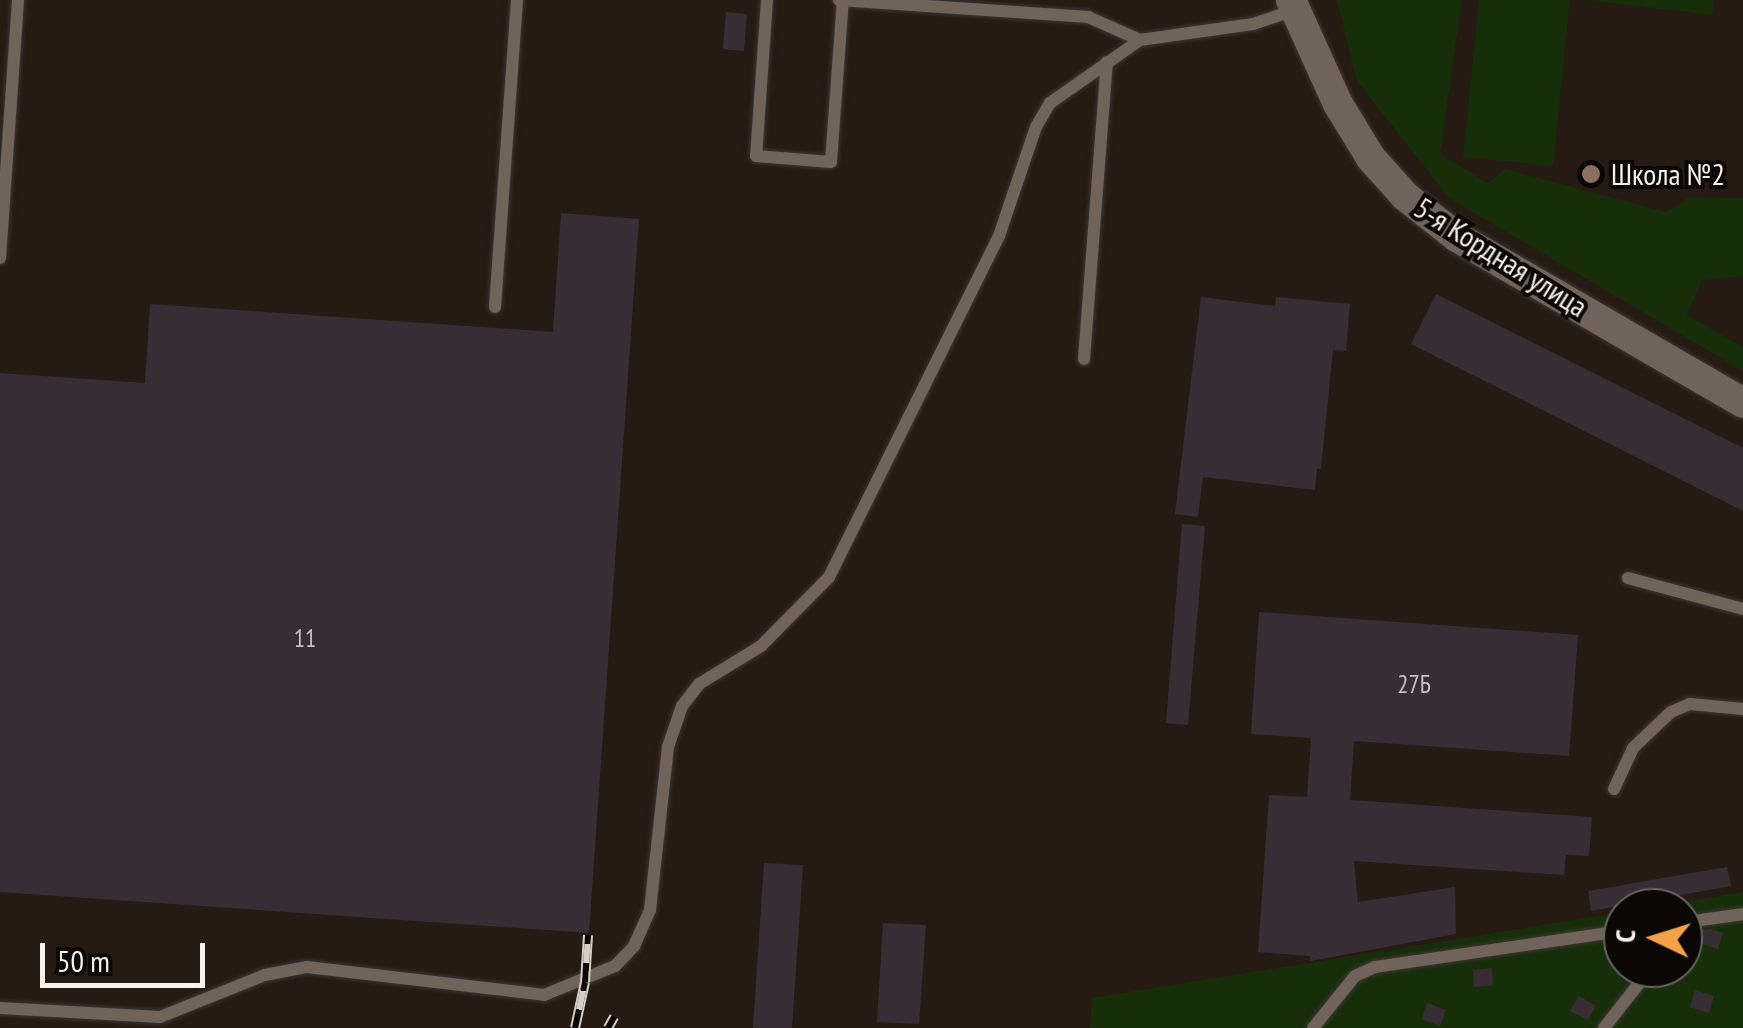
<!DOCTYPE html>
<html>
<head>
<meta charset="utf-8">
<style>
  body { margin:0 }
  #map { position:relative; width:1743px; height:1028px; overflow:hidden; background:#251b13; font-family:"PT Sans Narrow",sans-serif }
  div>[style] { position:absolute }
  [style*='--x'] { left:calc(var(--x)*1px); top:calc(var(--y)*1px); width:calc(var(--w)*1px); rotate:calc(var(--a)*1deg) }
  .green>* { inset:0; background:#162f09 }
  .building>* { inset:0; background:#392d35 }
  .roads { filter:drop-shadow(0 0 2px #3d3531) drop-shadow(0 0 2px #3d3531) }
  .lane>* { height:12px; margin:-6px; padding:0 6px; transform-origin:6px; border-radius:6px; background:#70635a }
  .secondary>* { height:30px; margin:-15px; padding:0 15px; transform-origin:15px; border-radius:15px; background:#70635a }
  .rail>* { height:10px; margin-top:-5px; transform-origin:0; background:repeating-linear-gradient(90deg,#0b0704 0 19px,#d5cdc7 0 38px); box-sizing:border-box; border-block:2px solid #d5cdc7 }
  .dots>* { width:28px; height:28px; translate:-50% -50%; box-sizing:border-box; border:5px solid #0b0704; border-radius:50% }
  span { translate:-50% -50%; white-space:nowrap; text-align:center; line-height:1.15; -webkit-text-stroke:8px #0b0704; paint-order:stroke }
  .number-label { font-size:25px; color:#c8bfbe }
  .number-label span { -webkit-text-stroke-width:0 }
  .poi-label { font-size:30px; color:#f8f0eb }
  .left { translate:0 -50%; text-align:left }
  .street-label { font-size:30px; color:#f8f0eb }
  .north { position:absolute; left:1603px; top:888px; width:100px; height:100px; box-sizing:border-box; background:#0b0704; border:2px solid #6a6460; border-radius:50%; rotate:274deg; font-size:28px; font-weight:700; line-height:40px; text-align:center; color:#f8f0eb }
  .north::after { content:''; display:block; margin:auto; width:35px; height:45px; background:#f5a246; clip-path:polygon(50% 0,100% 100%,50% 72%,0 100%) }
  .scale { position:absolute; left:40px; top:943px; width:165px; height:45px; box-sizing:border-box; border:5px solid #f8f0eb; border-top:0; padding-left:12px; font-size:30px; line-height:35px; white-space:nowrap; color:#f8f0eb; -webkit-text-stroke:8px #0b0704; paint-order:stroke }
</style>
</head>
<body>
<div id="map">
  <div class="green">
    <div style="clip-path:polygon(1337px 0,1462px 0,1440px 154px,1488px 183px,1505px 169px,1666px 212px,1690px 197px,1743px 198px,1743px 276px,1702px 280px,1687px 315px,1743px 347px,1743px 371px,1449px 198px,1357px 81px)"></div>
    <div style="clip-path:polygon(1479px 0,1570px 0,1553px 166px,1463px 157px)"></div>
    <div style="clip-path:polygon(1588px 0,1714px 0,1712px 15px)"></div>
    <div style="clip-path:polygon(1743px 892px,1743px 1028px,1090px 1028px,1092px 998px,1623px 912px,1623px 968px,1683px 968px,1683px 908px,1646px 908px)"></div>
  </div>
  <div class="building">
    <div style="clip-path:polygon(726px 12px,747px 14px,744px 51px,723px 49px)"></div>
    <div style="clip-path:polygon(561px 213px,639px 219px,589px 933px,0 892px,0 373px,145px 383px,150px 304px,553px 332px)"></div>
    <div style="clip-path:polygon(1436px 294px,1743px 448px,1743px 511px,1411px 344px)"></div>
    <div style="clip-path:polygon(1201px 297px,1275px 306px,1276px 297px,1350px 304px,1346px 351px,1333px 350px,1321px 469px,1317px 469px,1315px 490px,1203px 477px,1198px 517px,1175px 514px)"></div>
    <div style="clip-path:polygon(1182px 524px,1205px 526px,1188px 725px,1166px 723px)"></div>
    <div style="clip-path:polygon(1259px 612px,1578px 635px,1569px 756px,1354px 741px,1350px 800px,1592px 817px,1589px 856px,1566px 855px,1564px 875px,1354px 861px,1358px 902px,1455px 887px,1456px 934px,1310px 961px,1310px 956px,1258px 952px,1269px 795px,1307px 797px,1311px 738px,1251px 734px)"></div>
    <div style="clip-path:polygon(764px 863px,803px 865px,792px 1028px,753px 1028px)"></div>
    <div style="clip-path:polygon(1727px 867px,1731px 886px,1591px 911px,1588px 891px)"></div>
    <div style="clip-path:polygon(883px 923px,926px 925px,919px 1024px,877px 1022px)"></div>
    <div style="clip-path:polygon(1711px 929px,1723px 933px,1718px 949px,1699px 943px,1703px 930px)"></div>
    <div style="clip-path:polygon(1492px 968px,1493px 985px,1474px 987px,1473px 970px)"></div>
    <div style="clip-path:polygon(1695px 990px,1714px 996px,1709px 1013px,1690px 1007px)"></div>
    <div style="clip-path:polygon(1579px 996px,1596px 1006px,1588px 1020px,1570px 1011px)"></div>
    <div style="clip-path:polygon(1427px 1003px,1446px 1010px,1440px 1026px,1422px 1019px)"></div>
  </div>
  <div class="roads">
    <div class="lane">
      <div style="--x:767;--y:0;--w:156;--a:94"></div>
      <div style="--x:756;--y:156;--w:75;--a:4.6"></div>
      <div style="--x:831;--y:162;--w:162;--a:-85.8"></div>
      <div style="--x:839;--y:0;--w:250;--a:3.9"></div>
      <div style="--x:1088;--y:17;--w:57;--a:23.9"></div>
      <div style="--x:0;--y:258;--w:259;--a:-86"></div>
      <div style="--x:495;--y:307;--w:308;--a:-85.9"></div>
      <div style="--x:1084;--y:359;--w:298;--a:-85.6"></div>
      <div style="--x:1628;--y:578;--w:119;--a:15.1"></div>
      <div style="--x:1614;--y:789;--w:45;--a:-65.1"></div>
      <div style="--x:1633;--y:748;--w:52;--a:-43.5"></div>
      <div style="--x:1671;--y:712;--w:21;--a:-23"></div>
      <div style="--x:1690;--y:704;--w:53;--a:5.4"></div>
      <div style="--x:1683;--y:927;--w:6;--a:-51"></div>
      <div style="--x:1687;--y:922;--w:57;--a:-8.1"></div>
      <div style="--x:0;--y:1008;--w:160;--a:3.2"></div>
      <div style="--x:160;--y:1017;--w:113;--a:-21.8"></div>
      <div style="--x:265;--y:975;--w:43;--a:-10.8"></div>
      <div style="--x:307;--y:967;--w:239;--a:6.7"></div>
      <div style="--x:544;--y:995;--w:77;--a:-22.2"></div>
      <div style="--x:615;--y:966;--w:28;--a:-46"></div>
      <div style="--x:634;--y:946;--w:39;--a:-66"></div>
      <div style="--x:650;--y:910;--w:164;--a:-83.7"></div>
      <div style="--x:668;--y:747;--w:43;--a:-71.1"></div>
      <div style="--x:682;--y:706;--w:28;--a:-52"></div>
      <div style="--x:699;--y:684;--w:73;--a:-31.5"></div>
      <div style="--x:761;--y:646;--w:97;--a:-45.4"></div>
      <div style="--x:829;--y:577;--w:381;--a:-63.5"></div>
      <div style="--x:999;--y:236;--w:115;--a:-71.3"></div>
      <div style="--x:1036;--y:127;--w:28;--a:-60"></div>
      <div style="--x:1050;--y:103;--w:110;--a:-35"></div>
      <div style="--x:1140;--y:40;--w:114;--a:-8.1"></div>
      <div style="--x:1253;--y:24;--w:44;--a:-18.4"></div>
      <div style="--x:1313;--y:1028;--w:67;--a:-51.1"></div>
      <div style="--x:1355;--y:976;--w:22;--a:-24"></div>
      <div style="--x:1375;--y:967;--w:251;--a:-8.3"></div>
      <div style="--x:1604;--y:1028;--w:76;--a:-51.9"></div>
    </div>
    <div class="secondary">
      <div style="--x:1291;--y:0;--w:114;--a:65.7"></div>
      <div style="--x:1338;--y:104;--w:63;--a:58.6"></div>
      <div style="--x:1371;--y:158;--w:51;--a:48.2"></div>
      <div style="--x:1405;--y:196;--w:66;--a:38.3"></div>
      <div style="--x:1457;--y:237;--w:331;--a:30.1"></div>
    </div>
  </div>
  <div class="rail">
    <div style="--x:575;--y:1028;--w:47;--a:-77.7"></div>
    <div style="--x:585;--y:982;--w:47;--a:-86.3"></div>
    <div style="--x:608;--y:1028;--w:13;--a:-61"></div>
  </div>
  <div class="dots">
    <div style="left:1591px;top:174px;background:#8d6e63"></div>
  </div>
  <div class="number-label">
    <span style="left:305px;top:638px">11</span>
    <span style="left:1414px;top:684px">27Б</span>
  </div>
  <div class="poi-label">
    <span class="left" style="left:1611px;top:174px">Школа №2</span>
  </div>
  <div class="street-label">
    <span style="left:1501px;top:257px;rotate:32deg">5-я Кордная улица</span>
  </div>
  <div class="north">С</div>
  <div class="scale">50 m</div>
</div>
</body>
</html>
